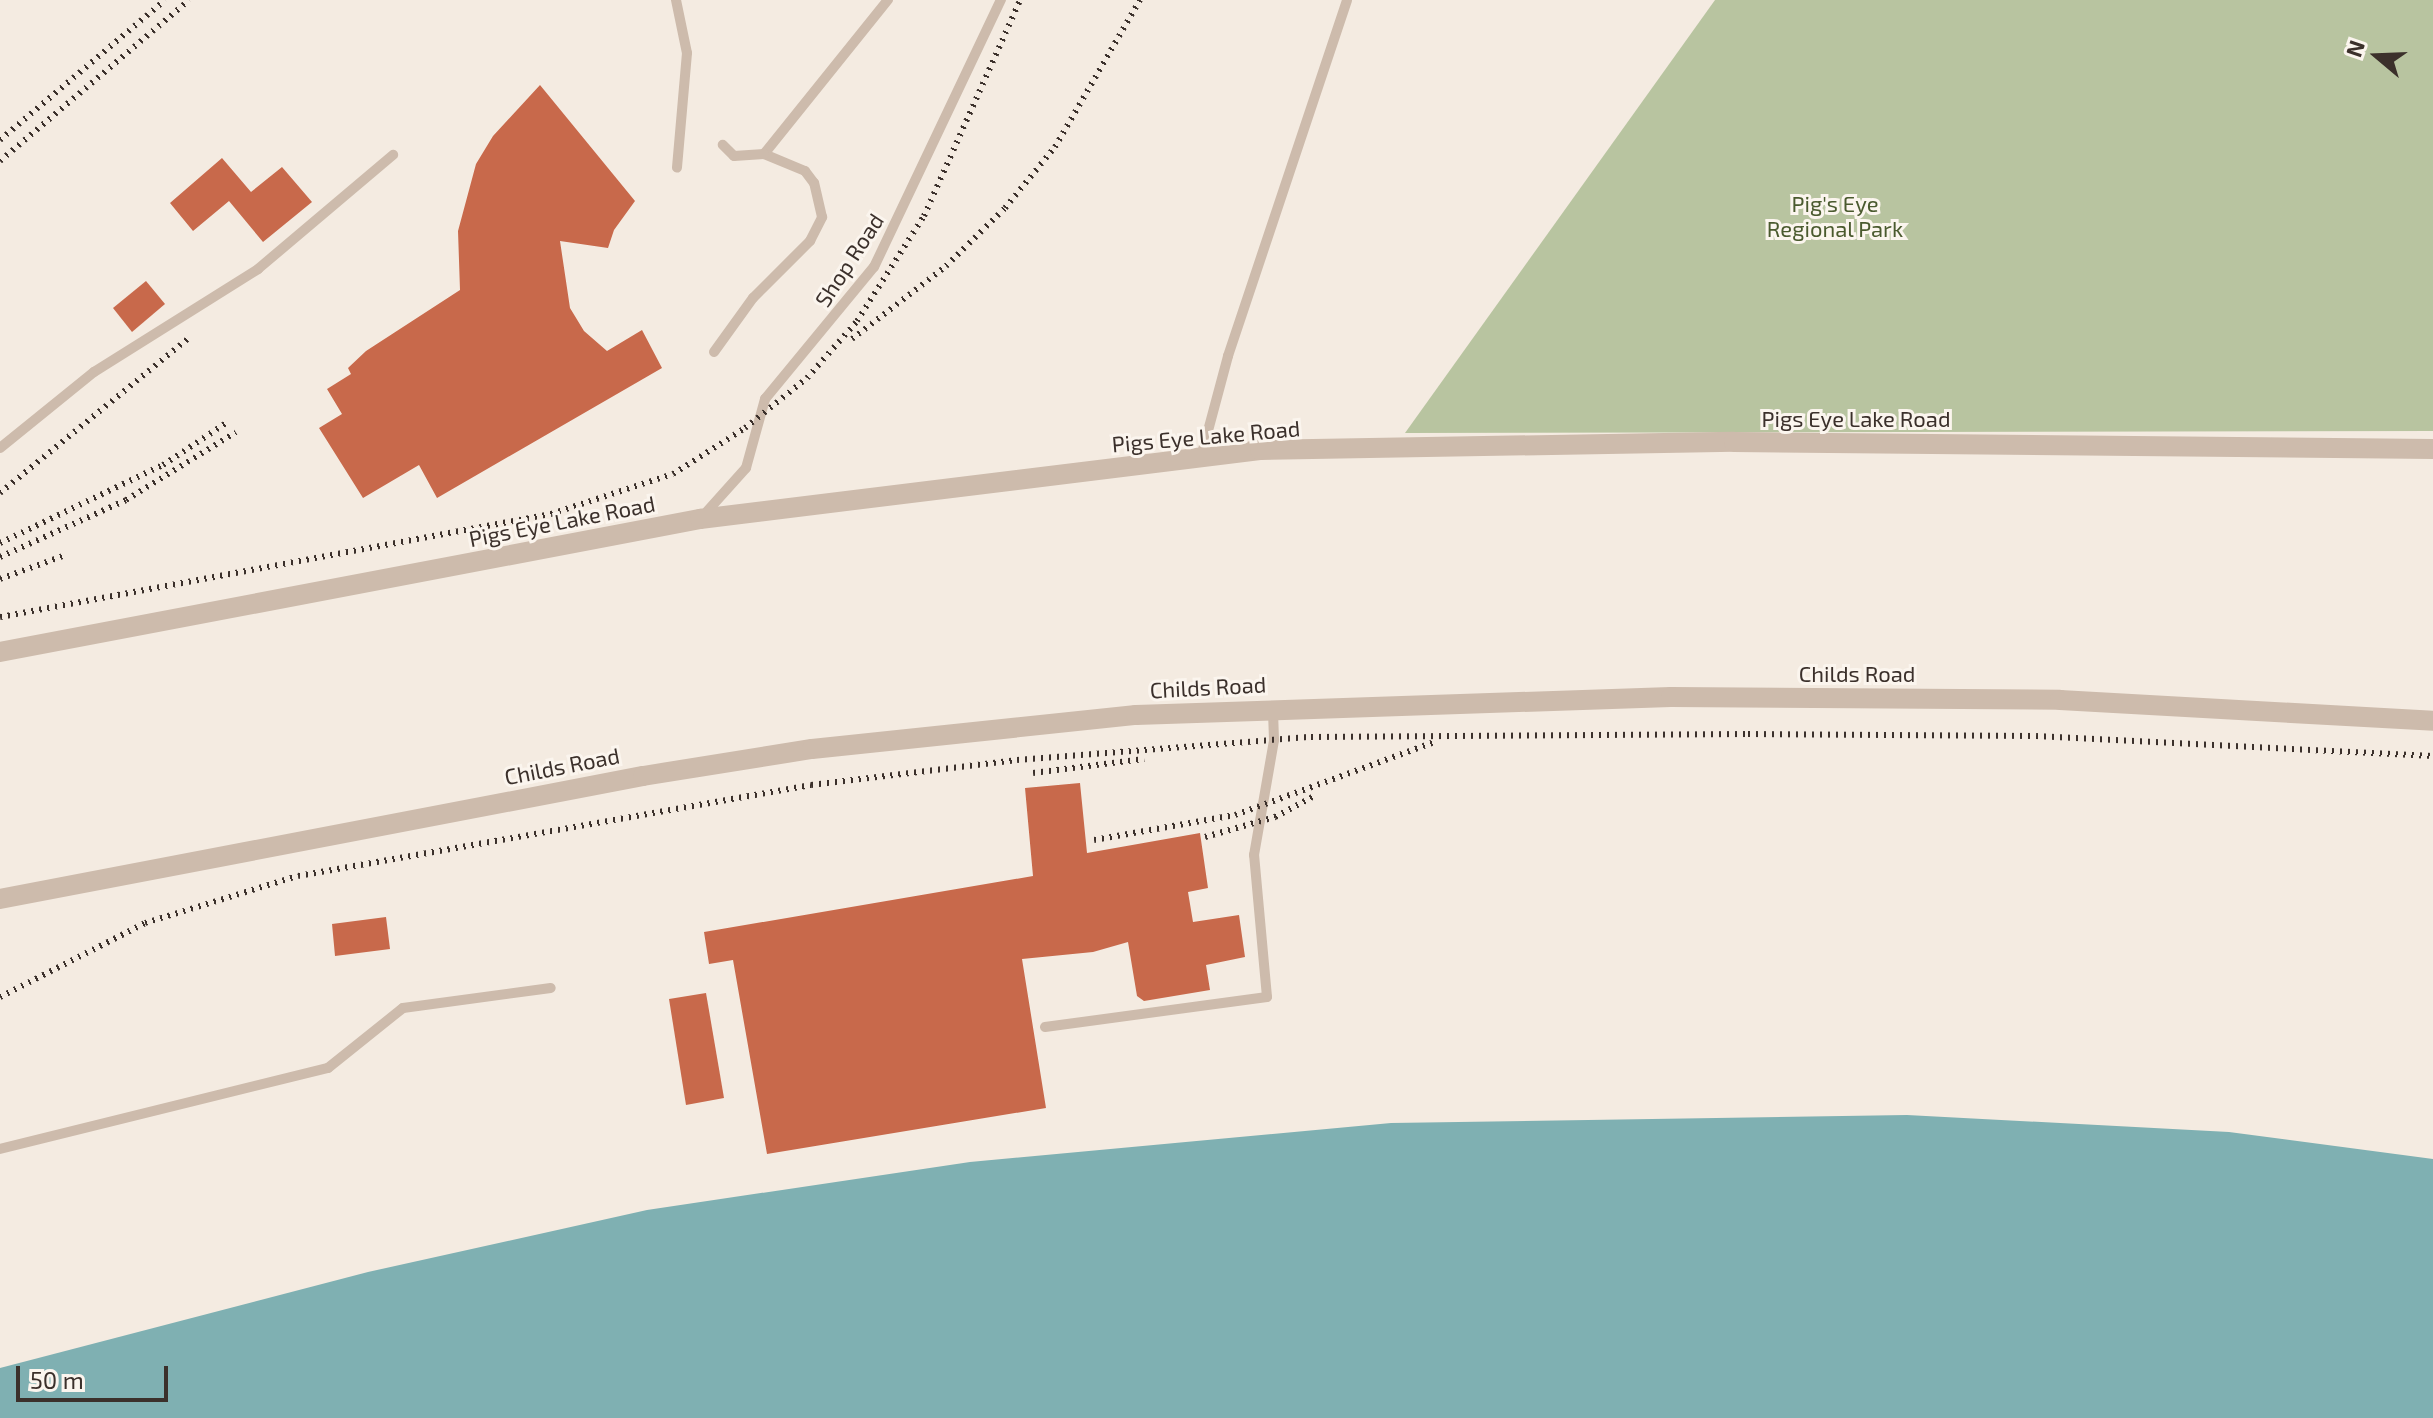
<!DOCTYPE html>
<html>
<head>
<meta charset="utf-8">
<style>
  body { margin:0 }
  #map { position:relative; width:2433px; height:1418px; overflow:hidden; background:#f4ebe1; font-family:"Exo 2",sans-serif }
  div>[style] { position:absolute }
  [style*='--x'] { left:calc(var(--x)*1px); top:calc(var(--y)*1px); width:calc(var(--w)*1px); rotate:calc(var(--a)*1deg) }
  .green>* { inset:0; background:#b8c4a0 }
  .water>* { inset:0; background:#7fb0b2 }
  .building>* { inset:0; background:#c8694b }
  .service>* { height:10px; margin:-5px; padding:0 5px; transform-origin:5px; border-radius:5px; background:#cdbbac }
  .minor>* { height:20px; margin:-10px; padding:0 10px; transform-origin:10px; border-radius:10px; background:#cdbbac }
  .rail>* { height:6px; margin-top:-3px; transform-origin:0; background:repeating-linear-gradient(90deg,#3b302b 0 2px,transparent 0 8px) }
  span { translate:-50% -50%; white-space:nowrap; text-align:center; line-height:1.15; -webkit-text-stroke:6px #fbf5ee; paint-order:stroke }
  .park-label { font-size:22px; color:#4a5a2e }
  .street-label { font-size:22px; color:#3b302b }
  .north { position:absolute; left:2337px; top:16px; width:80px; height:80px; -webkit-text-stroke:6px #fbf5ee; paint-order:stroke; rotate:289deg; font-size:22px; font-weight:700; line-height:32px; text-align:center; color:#3b302b }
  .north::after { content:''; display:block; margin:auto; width:28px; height:36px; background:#3b302b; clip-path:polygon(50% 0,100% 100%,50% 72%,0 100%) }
  .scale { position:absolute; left:16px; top:1366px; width:152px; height:36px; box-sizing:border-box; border:4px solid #3b302b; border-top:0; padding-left:10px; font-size:24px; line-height:28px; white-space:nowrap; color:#3b302b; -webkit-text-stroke:6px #fbf5ee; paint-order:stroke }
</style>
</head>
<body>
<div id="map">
  <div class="green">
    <div style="clip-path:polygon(1715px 0,2433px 0,2433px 431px,1405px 433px)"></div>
  </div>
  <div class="water">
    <div style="clip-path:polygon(1907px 1115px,2229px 1132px,2433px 1159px,2433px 1418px,0 1418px,0 1368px,368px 1272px,647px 1210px,970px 1162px,1391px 1123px)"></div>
  </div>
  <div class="building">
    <div style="clip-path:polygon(540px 85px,635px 201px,614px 230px,608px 248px,560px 241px,570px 308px,584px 331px,607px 351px,642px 330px,662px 368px,437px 498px,419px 465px,363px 498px,319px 428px,342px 414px,327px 389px,351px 374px,348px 368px,366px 351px,460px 290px,458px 231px,476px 164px,493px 136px)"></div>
    <div style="clip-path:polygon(222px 158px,251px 192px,282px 167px,312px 202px,263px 242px,229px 201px,193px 231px,170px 203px)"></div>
    <div style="clip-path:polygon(146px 281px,165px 304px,132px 332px,113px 308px)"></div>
    <div style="clip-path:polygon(1080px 783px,1087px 853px,1200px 833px,1208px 888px,1188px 892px,1193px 922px,1239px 915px,1245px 957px,1206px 965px,1210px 990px,1144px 1001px,1137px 996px,1128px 942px,1093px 952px,1022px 959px,1046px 1108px,767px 1154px,733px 960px,709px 964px,704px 932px,1033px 876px,1025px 788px)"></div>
    <div style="clip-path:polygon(386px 917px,390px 949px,335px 956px,332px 924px)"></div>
    <div style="clip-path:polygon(706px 993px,724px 1098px,686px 1105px,669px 999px)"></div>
  </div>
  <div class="service">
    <div style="--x:676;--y:0;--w:54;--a:78.3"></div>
    <div style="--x:687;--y:53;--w:115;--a:95"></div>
    <div style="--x:764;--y:154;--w:198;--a:-51.2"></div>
    <div style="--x:714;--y:352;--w:67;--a:-54.2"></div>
    <div style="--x:753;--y:298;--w:81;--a:-45"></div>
    <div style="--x:810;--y:241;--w:27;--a:-63"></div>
    <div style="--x:822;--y:217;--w:35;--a:-103"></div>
    <div style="--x:814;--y:183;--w:15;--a:-127"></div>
    <div style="--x:805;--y:171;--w:44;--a:-157.5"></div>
    <div style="--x:764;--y:154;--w:30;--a:176"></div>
    <div style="--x:734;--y:156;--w:16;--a:-135"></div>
    <div style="--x:0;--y:448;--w:121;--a:-39"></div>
    <div style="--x:94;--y:372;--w:194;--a:-32.1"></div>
    <div style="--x:258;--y:269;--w:177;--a:-40.2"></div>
    <div style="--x:1201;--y:457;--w:105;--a:-75"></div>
    <div style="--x:1228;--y:356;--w:375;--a:-71.5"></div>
    <div style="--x:702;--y:517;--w:66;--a:-48.1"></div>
    <div style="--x:746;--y:468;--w:72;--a:-74.6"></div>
    <div style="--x:765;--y:399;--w:171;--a:-50.5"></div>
    <div style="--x:874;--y:267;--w:296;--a:-64.6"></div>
    <div style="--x:1045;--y:1027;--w:224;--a:-7.7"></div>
    <div style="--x:1267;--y:997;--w:143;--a:-95.2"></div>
    <div style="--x:1254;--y:855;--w:117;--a:-80.1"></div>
    <div style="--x:1274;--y:740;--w:31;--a:-92"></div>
    <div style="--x:0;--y:1149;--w:338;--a:-13.9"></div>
    <div style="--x:328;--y:1068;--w:96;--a:-38.7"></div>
    <div style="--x:403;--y:1008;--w:149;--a:-7.7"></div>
  </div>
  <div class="minor">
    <div style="--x:0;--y:652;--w:713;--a:-10.76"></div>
    <div style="--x:700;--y:519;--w:564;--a:-7.02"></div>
    <div style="--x:1260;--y:450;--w:474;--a:-1"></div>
    <div style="--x:1734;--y:442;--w:699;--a:0.57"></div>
    <div style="--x:0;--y:899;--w:655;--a:-10.83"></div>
    <div style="--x:643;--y:776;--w:171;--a:-9.1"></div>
    <div style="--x:812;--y:749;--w:326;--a:-6"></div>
    <div style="--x:1136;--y:715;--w:535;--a:-1.93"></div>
    <div style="--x:1671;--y:697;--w:389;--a:0.4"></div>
    <div style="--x:2060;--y:700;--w:374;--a:3.2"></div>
  </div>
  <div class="rail">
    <div style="--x:0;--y:140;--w:216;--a:-40.3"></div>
    <div style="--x:0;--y:161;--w:248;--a:-40.4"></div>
    <div style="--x:852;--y:339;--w:119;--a:-37.8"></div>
    <div style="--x:946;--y:266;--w:83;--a:-44.5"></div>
    <div style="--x:1005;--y:208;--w:79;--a:-50.7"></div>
    <div style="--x:1055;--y:147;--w:170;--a:-60"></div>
    <div style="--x:0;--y:493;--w:247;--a:-39.4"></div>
    <div style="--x:0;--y:543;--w:181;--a:-25.6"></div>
    <div style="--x:163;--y:465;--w:79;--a:-33.7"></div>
    <div style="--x:0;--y:557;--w:138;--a:-24.3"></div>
    <div style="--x:126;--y:500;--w:129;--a:-31.7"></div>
    <div style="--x:0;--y:579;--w:67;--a:-20.1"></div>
    <div style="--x:0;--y:617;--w:561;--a:-10.59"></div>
    <div style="--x:551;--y:514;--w:128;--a:-18.2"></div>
    <div style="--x:673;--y:474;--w:85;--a:-32.6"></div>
    <div style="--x:745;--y:428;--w:80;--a:-38.9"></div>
    <div style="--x:807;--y:378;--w:76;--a:-48.7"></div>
    <div style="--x:857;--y:321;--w:125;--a:-57.5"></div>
    <div style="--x:924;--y:216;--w:236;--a:-66"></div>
    <div style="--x:1033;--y:773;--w:112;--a:-7.2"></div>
    <div style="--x:1205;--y:837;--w:73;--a:-15.9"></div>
    <div style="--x:1275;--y:817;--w:47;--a:-28.2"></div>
    <div style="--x:1094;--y:840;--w:143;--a:-10.1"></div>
    <div style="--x:1235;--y:815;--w:212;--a:-20.1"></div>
    <div style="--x:0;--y:997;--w:163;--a:-27"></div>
    <div style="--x:145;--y:923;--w:160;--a:-17.1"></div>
    <div style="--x:298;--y:876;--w:521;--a:-10.06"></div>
    <div style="--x:811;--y:785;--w:208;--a:-6.9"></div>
    <div style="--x:1017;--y:760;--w:295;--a:-4.5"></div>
    <div style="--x:1311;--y:737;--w:437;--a:-0.4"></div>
    <div style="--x:1748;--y:734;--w:288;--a:0.4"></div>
    <div style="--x:2036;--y:736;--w:398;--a:2.9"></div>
  </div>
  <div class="park-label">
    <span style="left:1835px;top:216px">Pig's Eye<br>Regional Park</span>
  </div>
  <div class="street-label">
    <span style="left:849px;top:260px;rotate:-57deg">Shop Road</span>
    <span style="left:1856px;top:419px">Pigs Eye Lake Road</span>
    <span style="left:1206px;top:436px;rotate:-5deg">Pigs Eye Lake Road</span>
    <span style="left:562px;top:521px;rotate:-11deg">Pigs Eye Lake Road</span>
    <span style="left:1857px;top:674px">Childs Road</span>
    <span style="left:1208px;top:687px;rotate:-3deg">Childs Road</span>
    <span style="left:562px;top:766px;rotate:-11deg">Childs Road</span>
  </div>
  <div class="north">N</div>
  <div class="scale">50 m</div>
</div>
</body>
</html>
